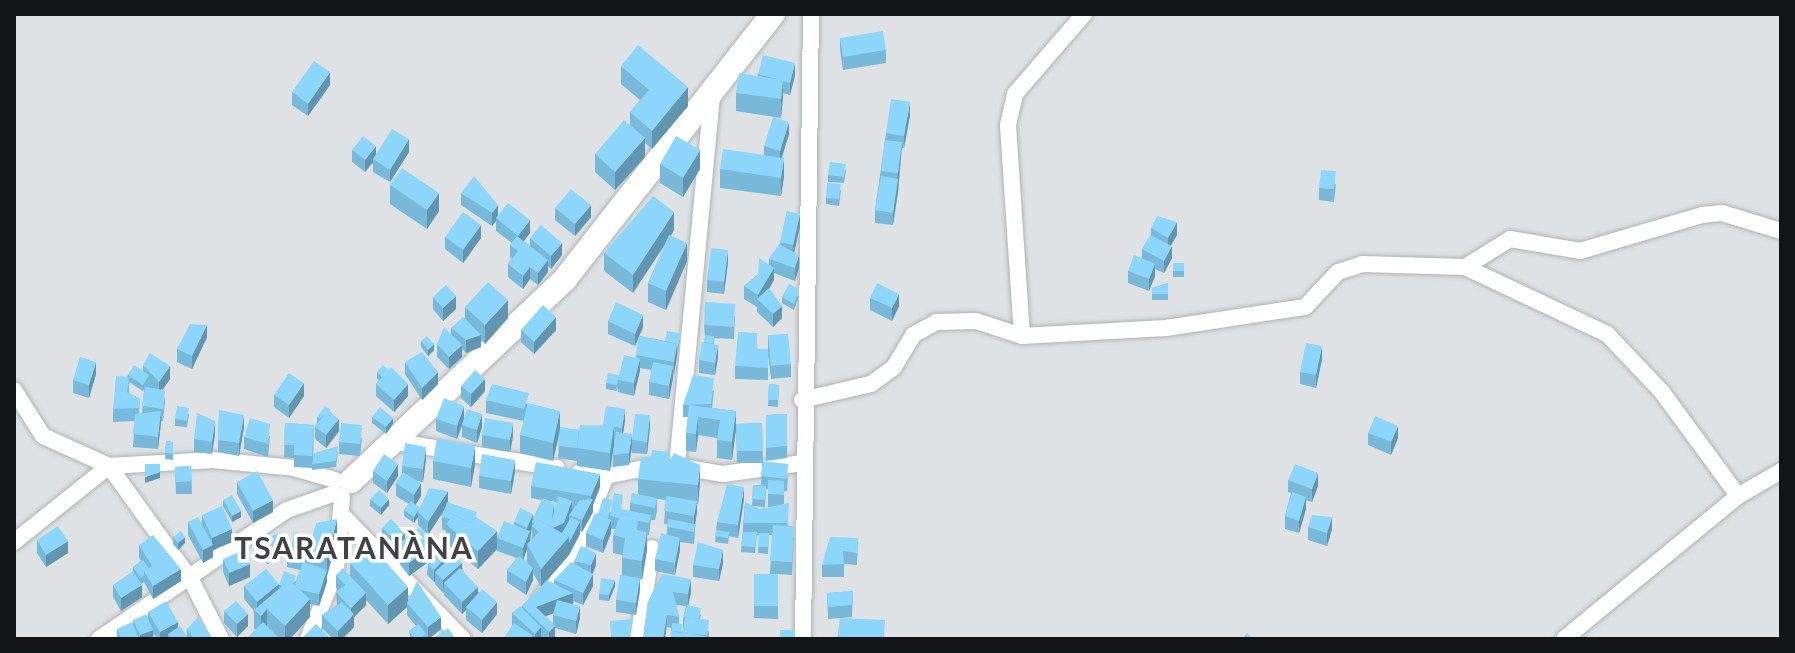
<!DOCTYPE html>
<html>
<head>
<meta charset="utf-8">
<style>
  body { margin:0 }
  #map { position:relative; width:1795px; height:653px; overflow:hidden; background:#dfe2e4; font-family:Lato,sans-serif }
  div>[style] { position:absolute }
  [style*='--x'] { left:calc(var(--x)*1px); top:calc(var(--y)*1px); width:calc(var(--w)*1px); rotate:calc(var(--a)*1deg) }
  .roads { filter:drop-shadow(0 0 2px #b0b3b5) drop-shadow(0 0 2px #b0b3b5) }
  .street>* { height:16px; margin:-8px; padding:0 8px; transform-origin:8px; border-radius:8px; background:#fff }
  .secondary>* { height:24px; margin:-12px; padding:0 12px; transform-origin:12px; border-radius:12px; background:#fff }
  .wall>* { inset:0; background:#78b8d9 }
  .shaded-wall>* { inset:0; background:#6296b0 }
  .building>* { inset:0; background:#8cd6fc }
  span { translate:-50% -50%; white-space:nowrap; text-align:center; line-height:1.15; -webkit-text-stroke:7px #fff; paint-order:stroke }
  .district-label { font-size:30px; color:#404244; font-weight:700; letter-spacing:2px }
  .frame { position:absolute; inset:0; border:16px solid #131415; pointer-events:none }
</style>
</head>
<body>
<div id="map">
  <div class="roads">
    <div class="street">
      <div style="--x:1465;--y:267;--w:53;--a:-31.9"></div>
      <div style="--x:1510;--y:239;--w:71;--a:9.7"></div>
      <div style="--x:1580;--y:251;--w:127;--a:-16.4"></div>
      <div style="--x:1702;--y:215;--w:20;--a:-6"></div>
      <div style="--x:1722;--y:213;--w:62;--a:17"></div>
      <div style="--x:1022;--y:336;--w:211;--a:-93.8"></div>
      <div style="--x:1008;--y:125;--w:32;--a:-77"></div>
      <div style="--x:1015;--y:94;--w:106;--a:-49.2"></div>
      <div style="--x:14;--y:390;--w:54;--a:57.8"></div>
      <div style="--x:43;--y:436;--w:72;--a:24.4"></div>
      <div style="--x:109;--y:466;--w:140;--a:54.3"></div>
      <div style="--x:191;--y:580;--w:66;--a:63"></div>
      <div style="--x:802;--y:400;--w:71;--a:-13.1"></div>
      <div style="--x:871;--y:384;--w:29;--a:-36"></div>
      <div style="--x:894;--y:367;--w:37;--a:-59"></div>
      <div style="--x:913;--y:335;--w:26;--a:-29"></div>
      <div style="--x:936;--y:322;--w:40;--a:-1.4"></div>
      <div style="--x:976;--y:321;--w:48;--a:18.1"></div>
      <div style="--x:1022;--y:336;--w:144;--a:-3.2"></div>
      <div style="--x:1166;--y:328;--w:141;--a:-8.6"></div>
      <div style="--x:1305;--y:307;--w:48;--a:-46.7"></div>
      <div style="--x:1338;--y:272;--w:25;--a:-18"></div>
      <div style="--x:1362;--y:264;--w:103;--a:1.7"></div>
      <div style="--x:1465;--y:267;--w:157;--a:25.3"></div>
      <div style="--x:1607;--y:334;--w:80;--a:46.5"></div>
      <div style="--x:1662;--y:392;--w:129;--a:53.8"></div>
      <div style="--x:391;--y:441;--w:168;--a:9.2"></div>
      <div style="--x:677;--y:466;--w:374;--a:-84.6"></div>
      <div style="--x:682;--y:467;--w:42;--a:9.7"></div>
      <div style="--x:723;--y:474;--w:80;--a:-7.9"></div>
      <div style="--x:580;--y:472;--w:26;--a:9"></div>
      <div style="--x:606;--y:476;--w:53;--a:-11.9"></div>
      <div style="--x:344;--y:517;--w:170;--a:45.7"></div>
      <div style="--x:14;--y:542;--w:122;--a:-38.7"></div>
      <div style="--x:109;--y:466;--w:104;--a:-3.3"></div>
      <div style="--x:213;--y:460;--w:81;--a:5.6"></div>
      <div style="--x:294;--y:468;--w:43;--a:16.3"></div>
      <div style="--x:539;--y:600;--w:50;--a:-50.6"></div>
      <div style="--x:571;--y:561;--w:92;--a:-67.6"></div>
      <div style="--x:99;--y:639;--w:228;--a:-34.5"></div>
      <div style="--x:287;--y:510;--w:51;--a:-19.5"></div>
      <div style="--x:308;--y:639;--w:74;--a:-67.9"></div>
      <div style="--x:336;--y:570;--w:73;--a:-85.3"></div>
      <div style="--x:638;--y:639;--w:92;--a:-81.3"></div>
      <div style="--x:803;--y:639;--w:625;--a:-89.27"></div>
      <div style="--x:1564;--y:639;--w:225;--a:-39.4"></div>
      <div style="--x:1738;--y:496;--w:50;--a:-30.2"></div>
    </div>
    <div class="secondary">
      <div style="--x:351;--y:481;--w:294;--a:-43.3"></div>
      <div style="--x:565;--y:279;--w:337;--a:-51.9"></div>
    </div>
  </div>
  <div class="wall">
    <div style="clip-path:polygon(840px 38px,886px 50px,886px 63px,843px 70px,840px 50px)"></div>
    <div style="clip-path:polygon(621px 66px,688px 106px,652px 149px,645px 143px,645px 157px,615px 190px,595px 172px,595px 154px,630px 125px,630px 112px,640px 100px,621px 84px)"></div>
    <div style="clip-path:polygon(758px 74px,795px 75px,790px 95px,783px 93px,781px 118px,736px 111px,736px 93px,758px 76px)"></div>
    <div style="clip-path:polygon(330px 85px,308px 116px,292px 105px,292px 92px)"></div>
    <div style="clip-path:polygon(910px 115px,904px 148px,902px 148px,898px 192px,893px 225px,875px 223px,875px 210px,886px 133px)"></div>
    <div style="clip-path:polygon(789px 134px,782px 157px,784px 176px,781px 196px,720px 188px,720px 169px,764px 155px,764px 146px)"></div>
    <div style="clip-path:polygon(352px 150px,376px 154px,409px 152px,390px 182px,373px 172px,373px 162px,365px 172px,352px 162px)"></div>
    <div style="clip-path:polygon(660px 164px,700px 169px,683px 197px,660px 183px)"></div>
    <div style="clip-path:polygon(846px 170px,844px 183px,828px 182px,828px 175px)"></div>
    <div style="clip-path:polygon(1336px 184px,1334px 202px,1319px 200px,1319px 188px)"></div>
    <div style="clip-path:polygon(390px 185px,439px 211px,427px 229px,390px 204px)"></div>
    <div style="clip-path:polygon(841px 190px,839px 206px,826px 204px,826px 198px)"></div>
    <div style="clip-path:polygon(461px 193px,530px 233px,524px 241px,530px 246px,530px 238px,562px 255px,551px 269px,548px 266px,548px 272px,538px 285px,530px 279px,523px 289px,508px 277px,508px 264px,512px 258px,510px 257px,510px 245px,512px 243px,496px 231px,496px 221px,492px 226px,461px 205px)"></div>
    <div style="clip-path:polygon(555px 208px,591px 217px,575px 236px,555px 220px)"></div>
    <div style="clip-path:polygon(787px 211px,800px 226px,794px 252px,799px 267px,795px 281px,774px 273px,774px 280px,769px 288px,782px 318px,773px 327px,757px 312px,757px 307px,744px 299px,744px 286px,769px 265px,769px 259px,780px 244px)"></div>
    <div style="clip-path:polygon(1151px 228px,1177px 235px,1171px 246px,1172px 258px,1164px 273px,1155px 269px,1155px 276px,1149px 291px,1128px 283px,1128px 271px,1142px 259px,1142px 249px,1151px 235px)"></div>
    <div style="clip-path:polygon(674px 230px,671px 236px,687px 261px,666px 310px,648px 302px,648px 283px,666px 243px,633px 293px,604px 271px,604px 253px)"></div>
    <div style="clip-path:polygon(445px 237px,481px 238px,463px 263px,445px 249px)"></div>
    <div style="clip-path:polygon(728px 262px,724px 294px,707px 292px,707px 280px)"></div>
    <div style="clip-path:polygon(1173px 263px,1184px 263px,1184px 277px,1173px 277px)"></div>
    <div style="clip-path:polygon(1168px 283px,1168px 300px,1152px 300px,1152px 288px)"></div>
    <div style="clip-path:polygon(799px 296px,794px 310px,782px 303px,782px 297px)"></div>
    <div style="clip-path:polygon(433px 297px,456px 309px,443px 321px,433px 309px)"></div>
    <div style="clip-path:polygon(870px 298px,899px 306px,892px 321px,870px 310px)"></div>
    <div style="clip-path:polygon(465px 307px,508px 318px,485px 344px,481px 340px,481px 347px,466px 353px,462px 349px,462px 357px,449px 369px,437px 357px,437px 344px,451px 334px,451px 328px,465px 318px)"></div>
    <div style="clip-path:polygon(735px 316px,734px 339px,714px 338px,714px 344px,718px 357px,715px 375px,699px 373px,699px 360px,705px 338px,704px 325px)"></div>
    <div style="clip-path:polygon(608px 321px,643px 327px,639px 336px,665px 341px,680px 340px,669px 399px,649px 395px,649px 382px,652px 370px,640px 368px,634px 396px,618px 392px,618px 385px,617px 391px,606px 389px,606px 383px,619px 376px,636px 358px,639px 337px,635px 346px,608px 334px)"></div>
    <div style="clip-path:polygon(521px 330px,556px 330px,534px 354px,521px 342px)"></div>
    <div style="clip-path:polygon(768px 335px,791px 364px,791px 377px,771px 379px,768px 354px,768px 380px,735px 379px,735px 366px,757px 349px,768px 349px)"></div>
    <div style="clip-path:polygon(207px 337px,192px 369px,177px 362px,177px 349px)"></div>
    <div style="clip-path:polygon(421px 341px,434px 350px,428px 356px,421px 347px)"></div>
    <div style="clip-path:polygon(1322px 359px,1316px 388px,1300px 384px,1300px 372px)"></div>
    <div style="clip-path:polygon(405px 362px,438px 384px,422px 400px,405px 374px)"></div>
    <div style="clip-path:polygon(evenodd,143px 365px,170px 379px,163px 389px,165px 402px,163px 421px,161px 421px,158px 449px,133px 447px,135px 421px,113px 422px,113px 409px,128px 375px,143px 371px,143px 365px,129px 382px,143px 391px,144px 390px,142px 413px,139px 414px,140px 399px,129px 393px,129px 382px)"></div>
    <div style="clip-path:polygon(377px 372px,408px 396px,394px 412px,376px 396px,376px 384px,379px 380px,377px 378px)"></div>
    <div style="clip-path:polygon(96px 374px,89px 398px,73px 393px,73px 380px)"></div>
    <div style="clip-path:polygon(769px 384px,779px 385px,778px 407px,768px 406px)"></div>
    <div style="clip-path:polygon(461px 386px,485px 391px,471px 407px,461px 398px)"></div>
    <div style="clip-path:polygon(714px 390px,712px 408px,736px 411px,732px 460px,717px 458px,717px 438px,698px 435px,696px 452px,686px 451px,686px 433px,688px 417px,683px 417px,683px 405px)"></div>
    <div style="clip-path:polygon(274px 395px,304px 396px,289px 418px,274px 407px)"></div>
    <div style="clip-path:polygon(486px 400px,529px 404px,560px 428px,579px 430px,625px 421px,623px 433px,632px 447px,629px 465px,613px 467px,613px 455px,615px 439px,614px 439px,610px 471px,577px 466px,577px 460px,577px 461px,558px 458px,560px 431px,553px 461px,520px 453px,520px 435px,524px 421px,486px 413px)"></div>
    <div style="clip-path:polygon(219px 410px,244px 427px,239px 456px,218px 452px)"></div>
    <div style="clip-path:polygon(331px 412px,339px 431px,326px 448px,315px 439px,315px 427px,317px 423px,317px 417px)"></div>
    <div style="clip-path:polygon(189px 414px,187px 427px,175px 426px,175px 419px)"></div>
    <div style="clip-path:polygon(787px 414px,787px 458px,766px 461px,766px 415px)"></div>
    <div style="clip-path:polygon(372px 417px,393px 424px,386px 434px,372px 423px)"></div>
    <div style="clip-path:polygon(464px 417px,482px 427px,477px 443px,462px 437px,462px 426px,457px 439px,436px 431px,436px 419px)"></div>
    <div style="clip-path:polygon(285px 423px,314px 425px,313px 460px,338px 452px,336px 467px,312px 470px,312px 468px,294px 467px,294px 458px,284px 457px)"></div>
    <div style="clip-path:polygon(evenodd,762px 423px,763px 462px,788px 476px,787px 491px,784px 491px,784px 504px,788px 526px,794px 538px,792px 575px,778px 574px,778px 619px,754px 618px,754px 574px,770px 574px,772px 535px,769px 535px,768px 554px,758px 553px,759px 535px,757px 535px,755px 553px,741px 552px,745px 502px,752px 506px,753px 485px,761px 485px,762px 463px,737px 463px,736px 424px,762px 423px,766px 489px,768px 489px,768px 507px,772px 507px,759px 509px,752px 506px,765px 507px,766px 489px)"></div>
    <div style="clip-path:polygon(650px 427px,647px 454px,632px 453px,632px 440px)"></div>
    <div style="clip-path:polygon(1368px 433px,1398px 438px,1391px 455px,1368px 445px)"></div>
    <div style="clip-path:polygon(215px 434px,212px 454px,194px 452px,194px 439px)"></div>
    <div style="clip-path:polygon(482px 435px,513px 436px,510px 452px,482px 447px)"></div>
    <div style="clip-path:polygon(270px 436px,268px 457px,244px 449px,244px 437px)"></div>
    <div style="clip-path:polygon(362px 438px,360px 456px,339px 454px,339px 442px)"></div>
    <div style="clip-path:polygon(166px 441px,173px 442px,173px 460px,165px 459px)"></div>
    <div style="clip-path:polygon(426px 459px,423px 482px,417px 481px,421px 496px,415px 505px,420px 508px,448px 502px,477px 518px,497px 549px,478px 569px,446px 543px,446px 531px,442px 529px,442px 517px,445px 509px,428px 535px,418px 525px,418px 517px,414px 523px,404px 516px,404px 510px,409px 504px,396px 496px,396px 483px,402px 474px,402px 466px)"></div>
    <div style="clip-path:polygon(670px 459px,700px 483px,698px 504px,697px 504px,694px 544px,680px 542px,680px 550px,675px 575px,655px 571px,655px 559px,667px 535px,667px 524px,664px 524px,666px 500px,657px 499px,657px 511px,655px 520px,651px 520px,649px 535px,647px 535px,647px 550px,642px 580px,640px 579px,640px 590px,636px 615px,616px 612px,616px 600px,622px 576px,622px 555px,613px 553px,613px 535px,615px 529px,611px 529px,611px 533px,603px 553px,586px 546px,586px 533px,598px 514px,623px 510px,630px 511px,630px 503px,638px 495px,638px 479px)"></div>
    <div style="clip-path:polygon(433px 461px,475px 464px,471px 487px,433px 479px)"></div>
    <div style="clip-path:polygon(191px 466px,192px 494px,176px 494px,175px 467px)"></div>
    <div style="clip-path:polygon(373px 471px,398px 476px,387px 493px,373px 483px)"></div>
    <div style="clip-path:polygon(515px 472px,511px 494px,479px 488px,479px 476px)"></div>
    <div style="clip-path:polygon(1288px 480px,1318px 486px,1312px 502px,1306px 500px,1306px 509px,1299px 533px,1285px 529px,1285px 516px,1291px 493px,1288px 492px)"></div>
    <div style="clip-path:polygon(237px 482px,273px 512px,253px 523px,237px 494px)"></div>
    <div style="clip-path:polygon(evenodd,531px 486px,600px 487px,593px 505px,593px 512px,582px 532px,580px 531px,580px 534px,569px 555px,546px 582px,554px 584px,554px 580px,574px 564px,574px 561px,596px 565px,592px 574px,593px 586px,583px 605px,573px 601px,573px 604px,580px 618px,576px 634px,555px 628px,554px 639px,543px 639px,541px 637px,541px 639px,504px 639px,512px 626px,512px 613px,522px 608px,522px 606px,541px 587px,533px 573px,533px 580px,526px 595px,507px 582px,507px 570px,517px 558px,497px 551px,497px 538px,514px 525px,514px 522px,533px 519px,542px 500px,531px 498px,531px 486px,550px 501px,556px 502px,554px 512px,550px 501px,531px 486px,532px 529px,532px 539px,530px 541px,530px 535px,532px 529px,531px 486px,527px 549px,527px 562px,529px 564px,523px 559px,527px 549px,531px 486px,553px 613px,553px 624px,545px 616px,553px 613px)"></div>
    <div style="clip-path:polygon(370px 499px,389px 505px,381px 515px,370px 506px)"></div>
    <div style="clip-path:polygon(744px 499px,738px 538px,729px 536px,728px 544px,715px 542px,717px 522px)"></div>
    <div style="clip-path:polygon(223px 500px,241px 517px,232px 522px,223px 506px)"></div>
    <div style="clip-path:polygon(202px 515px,232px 542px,213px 550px,213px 557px,203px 563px,188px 535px,188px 522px,202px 523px)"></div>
    <div style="clip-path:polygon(1308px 527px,1332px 529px,1327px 546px,1308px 540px)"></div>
    <div style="clip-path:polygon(382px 528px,405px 538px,438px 548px,462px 569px,478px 593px,497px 614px,482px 633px,466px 620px,466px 610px,462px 614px,444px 595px,444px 592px,443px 593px,435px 584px,435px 581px,434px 582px,427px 575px,428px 562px,409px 576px,395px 558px,395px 552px,382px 540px)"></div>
    <div style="clip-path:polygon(294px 532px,304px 544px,337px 538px,327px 576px,327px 582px,319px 606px,310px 604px,310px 617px,290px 639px,279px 639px,277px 636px,277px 639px,254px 629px,254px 611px,244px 599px,244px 586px,279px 589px,279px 585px,296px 581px,300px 570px,287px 567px,287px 548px,292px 547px)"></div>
    <div style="clip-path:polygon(173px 537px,185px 543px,178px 550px,173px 544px)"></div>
    <div style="clip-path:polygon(858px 538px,857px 565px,844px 564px,844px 577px,822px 577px,822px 565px)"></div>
    <div style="clip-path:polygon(37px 540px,68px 553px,46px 567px,37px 553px)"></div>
    <div style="clip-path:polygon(263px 540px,285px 556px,267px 564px,263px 553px)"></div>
    <div style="clip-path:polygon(139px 545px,181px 581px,153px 599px,144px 582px,141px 584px,142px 597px,121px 611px,113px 597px,113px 585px,133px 572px,133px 567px,141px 561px,139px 557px)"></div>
    <div style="clip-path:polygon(223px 559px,250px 577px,229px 586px,223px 572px)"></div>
    <div style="clip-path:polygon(350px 563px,408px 599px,441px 629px,429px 639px,426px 637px,426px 639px,411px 639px,409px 631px,416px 626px,407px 615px,407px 607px,388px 624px,366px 600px,366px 605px,354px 617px,354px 627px,342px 639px,333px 639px,322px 628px,322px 615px,337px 605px,336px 592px,338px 591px,336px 588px,336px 575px,350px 575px)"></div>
    <div style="clip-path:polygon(723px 563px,719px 581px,693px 577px,693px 565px)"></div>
    <div style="clip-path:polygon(evenodd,691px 579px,691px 592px,688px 605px,701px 615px,700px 619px,709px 632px,709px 639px,671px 639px,671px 628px,667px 627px,665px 639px,643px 639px,648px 601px,691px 579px,676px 605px,686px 606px,683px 618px,683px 633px,679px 624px,679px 617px,676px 605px)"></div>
    <div style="clip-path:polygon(615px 586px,609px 601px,599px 600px,599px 594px)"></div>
    <div style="clip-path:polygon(853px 591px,852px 617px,841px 618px,885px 639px,840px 618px,828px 619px,827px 593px)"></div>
    <div style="clip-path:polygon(224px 611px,248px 626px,237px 637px,224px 623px)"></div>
    <div style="clip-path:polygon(148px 612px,178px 627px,187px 636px,187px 629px,212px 639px,117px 639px,117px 629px,133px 625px,133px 620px,148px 618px)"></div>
  </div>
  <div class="shaded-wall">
    <div style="clip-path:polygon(795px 63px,795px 75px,790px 95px,790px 83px)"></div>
    <div style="clip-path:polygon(330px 72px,330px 85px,308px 116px,308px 104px)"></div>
    <div style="clip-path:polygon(783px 80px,783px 98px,781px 118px,781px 99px)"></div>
    <div style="clip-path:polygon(688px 87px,688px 106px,652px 149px,652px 131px)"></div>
    <div style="clip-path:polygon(910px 102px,910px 115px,904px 148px,904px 136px)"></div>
    <div style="clip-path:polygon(789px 122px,789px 134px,780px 163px,780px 151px)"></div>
    <div style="clip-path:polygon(645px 138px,645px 157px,615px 190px,615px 172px)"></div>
    <div style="clip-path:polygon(409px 139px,409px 152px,390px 182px,390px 170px)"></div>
    <div style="clip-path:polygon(902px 142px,898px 192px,893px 225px,893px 213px)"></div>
    <div style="clip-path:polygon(376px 146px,376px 159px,373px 159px,373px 162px,365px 172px,365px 160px)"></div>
    <div style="clip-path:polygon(700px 150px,700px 169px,683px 197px,683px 178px)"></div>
    <div style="clip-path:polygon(784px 158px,784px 176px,781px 196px,781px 178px)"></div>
    <div style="clip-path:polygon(439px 193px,439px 211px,427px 229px,427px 210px)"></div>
    <div style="clip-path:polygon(498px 205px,498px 218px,496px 218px,496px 221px,492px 226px,492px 213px)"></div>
    <div style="clip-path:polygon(591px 205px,591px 217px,575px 236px,575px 224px)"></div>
    <div style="clip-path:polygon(674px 212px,674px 230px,633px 293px,633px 275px)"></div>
    <div style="clip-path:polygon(800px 214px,800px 226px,793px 258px,793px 245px)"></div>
    <div style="clip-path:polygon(530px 220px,530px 233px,518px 248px,518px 236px)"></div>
    <div style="clip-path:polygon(1177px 222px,1177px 235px,1168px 250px,1168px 238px)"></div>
    <div style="clip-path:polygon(481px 225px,481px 238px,463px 263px,463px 250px)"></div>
    <div style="clip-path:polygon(562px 243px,562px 255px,551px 269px,551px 256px)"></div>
    <div style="clip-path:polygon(687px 243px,687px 261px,666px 310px,666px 291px)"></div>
    <div style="clip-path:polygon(1172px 246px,1172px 258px,1164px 273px,1164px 261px)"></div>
    <div style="clip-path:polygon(728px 250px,728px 262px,724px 294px,724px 282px)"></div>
    <div style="clip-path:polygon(799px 255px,799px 267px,795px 281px,795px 268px)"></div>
    <div style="clip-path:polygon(548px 260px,548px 272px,538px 285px,538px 273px)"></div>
    <div style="clip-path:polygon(1155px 264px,1155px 276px,1149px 291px,1149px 279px)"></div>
    <div style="clip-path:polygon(530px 267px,530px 279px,523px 289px,523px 276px)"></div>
    <div style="clip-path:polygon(774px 268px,774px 280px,761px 303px,758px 300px,758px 295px)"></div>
    <div style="clip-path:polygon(899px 294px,899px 306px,892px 321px,892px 308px)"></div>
    <div style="clip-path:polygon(456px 296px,456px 309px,443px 321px,443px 308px)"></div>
    <div style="clip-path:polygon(508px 300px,508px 318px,485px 344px,485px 325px)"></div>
    <div style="clip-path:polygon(782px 306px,782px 318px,773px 327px,773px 314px)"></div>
    <div style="clip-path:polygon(643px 315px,643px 327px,635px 346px,635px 334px)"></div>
    <div style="clip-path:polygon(556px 317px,556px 330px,534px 354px,534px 342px)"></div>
    <div style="clip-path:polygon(207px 325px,207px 337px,192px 369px,192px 356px)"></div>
    <div style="clip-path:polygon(481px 335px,481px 347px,466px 353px,466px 340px)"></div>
    <div style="clip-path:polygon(434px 344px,434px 350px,428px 356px,428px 350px)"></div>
    <div style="clip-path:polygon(677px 344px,677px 356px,674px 375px,674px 362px)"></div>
    <div style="clip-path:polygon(462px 345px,462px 357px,449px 369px,449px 357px)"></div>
    <div style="clip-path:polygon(718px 345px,718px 357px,715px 375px,715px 363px)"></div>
    <div style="clip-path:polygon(1322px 346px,1322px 359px,1316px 388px,1316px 375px)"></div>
    <div style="clip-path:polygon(640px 359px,640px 371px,634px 396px,634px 383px)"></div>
    <div style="clip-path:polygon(96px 362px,96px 374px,89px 398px,89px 385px)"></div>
    <div style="clip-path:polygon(170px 366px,170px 379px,159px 395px,159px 382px)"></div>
    <div style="clip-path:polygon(673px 366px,673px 378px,669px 399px,669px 386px)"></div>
    <div style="clip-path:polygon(438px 372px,438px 384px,422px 400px,422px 388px)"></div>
    <div style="clip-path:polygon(485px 379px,485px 391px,471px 407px,471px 394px)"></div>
    <div style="clip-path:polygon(304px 383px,304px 396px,289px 418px,289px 405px)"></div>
    <div style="clip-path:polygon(408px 384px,408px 396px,394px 412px,394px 400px)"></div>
    <div style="clip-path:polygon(464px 406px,464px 418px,457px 439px,457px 426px)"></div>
    <div style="clip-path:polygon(625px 409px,625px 421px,622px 440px,622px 428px)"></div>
    <div style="clip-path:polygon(161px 411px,161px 423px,158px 449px,158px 437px)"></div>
    <div style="clip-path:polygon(560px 411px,560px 429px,553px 461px,553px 443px)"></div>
    <div style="clip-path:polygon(736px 411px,736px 430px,732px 460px,732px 442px)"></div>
    <div style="clip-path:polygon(482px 414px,482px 427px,477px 443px,477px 430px)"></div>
    <div style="clip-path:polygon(244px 415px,244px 427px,239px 456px,239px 443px)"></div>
    <div style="clip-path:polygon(650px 415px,650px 427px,647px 454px,647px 442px)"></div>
    <div style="clip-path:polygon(698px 417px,698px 435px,696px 452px,696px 434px)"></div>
    <div style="clip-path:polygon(393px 418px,393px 424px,386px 434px,386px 427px)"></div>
    <div style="clip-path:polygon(339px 419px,339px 431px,326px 448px,326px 435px)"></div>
    <div style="clip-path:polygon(215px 421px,215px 434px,212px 454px,212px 442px)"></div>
    <div style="clip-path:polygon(513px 423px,513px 436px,510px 452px,510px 440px)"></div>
    <div style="clip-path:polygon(614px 426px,614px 445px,610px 471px,610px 453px)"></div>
    <div style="clip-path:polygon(1398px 426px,1398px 438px,1391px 455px,1391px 442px)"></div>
    <div style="clip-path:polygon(632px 434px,632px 447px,629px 465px,629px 453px)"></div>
    <div style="clip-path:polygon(475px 446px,475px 464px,471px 487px,471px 468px)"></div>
    <div style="clip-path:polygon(426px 447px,426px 459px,423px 482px,423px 469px)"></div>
    <div style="clip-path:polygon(515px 460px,515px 472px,511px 494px,511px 481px)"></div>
    <div style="clip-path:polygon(398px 464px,398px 476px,387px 493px,387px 481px)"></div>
    <div style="clip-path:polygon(700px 465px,700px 483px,698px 504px,698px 485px)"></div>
    <div style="clip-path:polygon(160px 472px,160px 478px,145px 483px,145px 477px)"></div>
    <div style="clip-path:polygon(1318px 473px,1318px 486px,1312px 502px,1312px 489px)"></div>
    <div style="clip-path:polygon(600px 474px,600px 487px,593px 505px,593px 512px,582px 532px,582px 520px,591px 502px,591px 496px)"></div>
    <div style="clip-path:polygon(421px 483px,421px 496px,414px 507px,414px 495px)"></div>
    <div style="clip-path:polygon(744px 487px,744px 499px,738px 538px,738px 525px)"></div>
    <div style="clip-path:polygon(448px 491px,448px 504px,428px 535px,428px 522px)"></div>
    <div style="clip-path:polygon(1306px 497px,1306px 509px,1299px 533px,1299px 521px)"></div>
    <div style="clip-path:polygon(389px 499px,389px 505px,381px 515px,381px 508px)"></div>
    <div style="clip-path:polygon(273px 500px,273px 512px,253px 523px,253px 511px)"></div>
    <div style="clip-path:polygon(572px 501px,572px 514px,569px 515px,569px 520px,564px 536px,546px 544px,554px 503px,554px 515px)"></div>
    <div style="clip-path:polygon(697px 501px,697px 513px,694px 529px,694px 516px)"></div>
    <div style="clip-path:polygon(420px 508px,418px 512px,418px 517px,414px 523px,414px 517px)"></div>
    <div style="clip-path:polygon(241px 511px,241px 517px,232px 522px,232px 516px)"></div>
    <div style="clip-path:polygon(533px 514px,533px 523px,532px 522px,530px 543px,527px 544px,527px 549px,523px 561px,523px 548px,527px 537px,527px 528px)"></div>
    <div style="clip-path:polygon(1332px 517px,1332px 529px,1327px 546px,1327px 533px)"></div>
    <div style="clip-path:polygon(337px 519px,337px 538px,327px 576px,327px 582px,319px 606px,319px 594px,327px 570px,327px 558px)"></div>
    <div style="clip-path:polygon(611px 520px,611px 533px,603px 553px,603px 540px)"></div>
    <div style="clip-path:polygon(580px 522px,580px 534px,569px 555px,541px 587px,541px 569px)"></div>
    <div style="clip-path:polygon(232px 529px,232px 542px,213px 550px,213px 557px,203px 563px,203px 550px,212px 545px,212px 538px)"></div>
    <div style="clip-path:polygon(497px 531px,497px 549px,478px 569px,478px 551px)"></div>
    <div style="clip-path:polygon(647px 532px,647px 550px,642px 580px,642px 561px)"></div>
    <div style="clip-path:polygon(405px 533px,405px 545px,397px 548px,397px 542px)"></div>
    <div style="clip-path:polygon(185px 537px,185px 543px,178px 550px,178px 543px)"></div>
    <div style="clip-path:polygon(680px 538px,680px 550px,675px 575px,675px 563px)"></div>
    <div style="clip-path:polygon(68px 541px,68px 553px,46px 567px,46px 555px)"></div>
    <div style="clip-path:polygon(285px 543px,285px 556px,267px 564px,267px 551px)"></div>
    <div style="clip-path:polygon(438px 543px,438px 555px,409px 576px,409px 563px)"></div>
    <div style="clip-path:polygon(723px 550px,723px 563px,719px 581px,719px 569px)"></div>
    <div style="clip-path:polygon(450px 553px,450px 566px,435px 572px,435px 581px,434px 582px,434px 570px)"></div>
    <div style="clip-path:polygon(596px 553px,596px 565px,591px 578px,591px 565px)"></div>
    <div style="clip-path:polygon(462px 563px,462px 575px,444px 583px,443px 593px,443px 580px)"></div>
    <div style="clip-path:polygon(250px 564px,250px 577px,229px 586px,229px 573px)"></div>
    <div style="clip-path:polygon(533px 568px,533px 580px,526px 595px,526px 582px)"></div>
    <div style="clip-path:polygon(181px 569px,181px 581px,153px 599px,153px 586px)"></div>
    <div style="clip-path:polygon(593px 574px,593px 586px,583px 605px,583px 593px)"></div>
    <div style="clip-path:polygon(16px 577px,16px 590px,14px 591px,14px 579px)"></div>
    <div style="clip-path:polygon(640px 578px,640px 590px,636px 615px,636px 603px)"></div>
    <div style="clip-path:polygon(691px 579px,691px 592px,688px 607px,688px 594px)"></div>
    <div style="clip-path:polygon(615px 580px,615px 586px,609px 601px,609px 595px)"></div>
    <div style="clip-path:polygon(279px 584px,279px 597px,257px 614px,257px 602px)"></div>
    <div style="clip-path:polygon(142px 585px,142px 597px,121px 611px,121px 598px)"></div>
    <div style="clip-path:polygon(408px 587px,408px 604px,407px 603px,407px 607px,388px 624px,388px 605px)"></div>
    <div style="clip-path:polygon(478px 587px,478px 599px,466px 607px,466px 610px,462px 614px,462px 602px)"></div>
    <div style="clip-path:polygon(366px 593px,366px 605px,354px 617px,354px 627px,342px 639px,338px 639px,338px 631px,351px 618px,351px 608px)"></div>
    <div style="clip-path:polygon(573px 593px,573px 606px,536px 620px,536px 607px)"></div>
    <div style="clip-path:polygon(310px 599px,310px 617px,290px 639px,285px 639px,285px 626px)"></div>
    <div style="clip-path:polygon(497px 602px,497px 614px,482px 633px,482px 620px)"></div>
    <div style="clip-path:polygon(580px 606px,580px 618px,576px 634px,576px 621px)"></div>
    <div style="clip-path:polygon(267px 609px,267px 628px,261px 635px,261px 616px)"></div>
    <div style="clip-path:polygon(248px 614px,248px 626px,237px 637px,237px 624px)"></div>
    <div style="clip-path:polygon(667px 615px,665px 639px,663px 639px)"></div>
    <div style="clip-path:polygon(441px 617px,441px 629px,428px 639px,428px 627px)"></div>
    <div style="clip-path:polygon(178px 622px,178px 634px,168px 634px,168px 639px,160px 639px,160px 632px)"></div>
    <div style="clip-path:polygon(555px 626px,555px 638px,549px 639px,549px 632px)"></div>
    <div style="clip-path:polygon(541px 627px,541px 639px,535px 639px,535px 634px)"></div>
    <div style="clip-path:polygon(153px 630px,153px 639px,140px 639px,140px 635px)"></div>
  </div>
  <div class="building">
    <div style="clip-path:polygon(883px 31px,886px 50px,843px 57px,840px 38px)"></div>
    <div style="clip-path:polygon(638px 45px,688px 87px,652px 131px,630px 112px,649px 90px,621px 66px)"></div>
    <div style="clip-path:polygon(763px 55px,795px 63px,790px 83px,758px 74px)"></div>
    <div style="clip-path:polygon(314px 61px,330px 72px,308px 104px,292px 92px)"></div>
    <div style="clip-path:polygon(739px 73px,783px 80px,781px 99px,736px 93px)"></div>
    <div style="clip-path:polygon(891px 99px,910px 102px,904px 136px,886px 133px)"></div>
    <div style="clip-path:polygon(773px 117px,789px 122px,780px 151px,764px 146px)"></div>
    <div style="clip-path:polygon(624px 120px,645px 138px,615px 172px,595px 154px)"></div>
    <div style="clip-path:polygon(392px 129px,409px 139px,390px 170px,373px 159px)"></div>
    <div style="clip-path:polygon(363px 136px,376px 146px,365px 160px,352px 150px)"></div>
    <div style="clip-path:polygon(676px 136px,700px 150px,683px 178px,660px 164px)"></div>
    <div style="clip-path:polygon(885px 140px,902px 142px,898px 173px,881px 171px)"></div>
    <div style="clip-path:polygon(723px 149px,784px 158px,781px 178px,720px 169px)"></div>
    <div style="clip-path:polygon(830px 162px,846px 164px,844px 177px,828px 175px)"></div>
    <div style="clip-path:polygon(402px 168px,439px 193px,427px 210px,390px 185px)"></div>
    <div style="clip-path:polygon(1321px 170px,1336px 171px,1334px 189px,1319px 188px)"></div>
    <div style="clip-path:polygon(474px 176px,498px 205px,492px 213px,461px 193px)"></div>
    <div style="clip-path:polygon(881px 176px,898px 179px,893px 213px,875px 210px)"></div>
    <div style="clip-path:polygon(827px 183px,841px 184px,839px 199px,826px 198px)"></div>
    <div style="clip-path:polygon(571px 189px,591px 205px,575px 224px,555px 208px)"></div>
    <div style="clip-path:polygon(653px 196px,674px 212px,633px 275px,604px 253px)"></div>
    <div style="clip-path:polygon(508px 203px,530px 220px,518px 236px,496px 218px)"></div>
    <div style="clip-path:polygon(787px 211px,800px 214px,793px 245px,780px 242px)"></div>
    <div style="clip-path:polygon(463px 212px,481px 225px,463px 250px,445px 237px)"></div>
    <div style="clip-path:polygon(1157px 216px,1177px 222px,1168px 238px,1151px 228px)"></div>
    <div style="clip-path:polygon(541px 225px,562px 243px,551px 256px,530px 238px)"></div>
    <div style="clip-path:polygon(669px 235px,687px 243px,666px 291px,648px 283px)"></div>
    <div style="clip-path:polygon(1150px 235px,1172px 246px,1164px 261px,1142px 249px)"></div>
    <div style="clip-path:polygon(517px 236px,548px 260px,538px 273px,530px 267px,523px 276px,508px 264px,518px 251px,510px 245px)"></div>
    <div style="clip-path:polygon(779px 244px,799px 255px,795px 268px,769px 259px)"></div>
    <div style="clip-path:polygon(711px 248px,728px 250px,724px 282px,707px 280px)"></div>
    <div style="clip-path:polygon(1134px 255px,1155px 264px,1149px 279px,1128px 271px)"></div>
    <div style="clip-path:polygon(759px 258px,774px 268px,758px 295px,744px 286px,758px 275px)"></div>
    <div style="clip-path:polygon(1173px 263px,1184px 263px,1184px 271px,1173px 271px)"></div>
    <div style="clip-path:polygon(488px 282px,508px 300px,485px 325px,465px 307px)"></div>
    <div style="clip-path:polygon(877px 283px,899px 294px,892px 308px,870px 298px)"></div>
    <div style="clip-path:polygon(1168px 283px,1168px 294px,1152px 294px,1152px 288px)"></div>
    <div style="clip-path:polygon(789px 284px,799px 289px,794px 304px,782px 297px)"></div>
    <div style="clip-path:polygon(446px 285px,456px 296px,443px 308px,433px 297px)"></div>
    <div style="clip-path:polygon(769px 288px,782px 306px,773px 314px,757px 299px)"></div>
    <div style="clip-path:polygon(616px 302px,643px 315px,635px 334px,608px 321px)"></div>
    <div style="clip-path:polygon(705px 302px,735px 304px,734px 327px,704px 325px)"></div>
    <div style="clip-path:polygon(543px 305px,556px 317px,534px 342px,521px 330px)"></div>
    <div style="clip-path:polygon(463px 317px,481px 335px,466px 340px,451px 328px)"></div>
    <div style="clip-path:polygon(190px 324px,207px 325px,192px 356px,177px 349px)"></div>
    <div style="clip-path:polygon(444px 327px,462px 345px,449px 357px,437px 344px)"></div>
    <div style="clip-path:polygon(667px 331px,680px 333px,678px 347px,677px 346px,677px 344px,665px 341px)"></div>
    <div style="clip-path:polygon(738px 332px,757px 333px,757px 349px,768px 349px,768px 368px,735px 366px)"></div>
    <div style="clip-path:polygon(788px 334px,791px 364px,771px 366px,768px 335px)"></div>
    <div style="clip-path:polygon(705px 335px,714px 336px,713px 344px,704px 342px)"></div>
    <div style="clip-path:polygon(427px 336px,434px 344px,428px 350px,421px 341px)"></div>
    <div style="clip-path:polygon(639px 336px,677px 344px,674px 362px,636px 355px)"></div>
    <div style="clip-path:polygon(702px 342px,718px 345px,715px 363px,699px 360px)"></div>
    <div style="clip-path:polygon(1306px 343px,1322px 346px,1316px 375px,1300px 372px)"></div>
    <div style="clip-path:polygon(422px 352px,438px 372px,422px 388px,405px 362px)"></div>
    <div style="clip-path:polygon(150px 353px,170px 366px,159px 382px,143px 365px)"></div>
    <div style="clip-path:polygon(624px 355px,640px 359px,634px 383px,618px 380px)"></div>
    <div style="clip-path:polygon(80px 357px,96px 362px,89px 385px,73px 380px)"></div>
    <div style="clip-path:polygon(653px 362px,673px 366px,669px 386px,649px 382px)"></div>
    <div style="clip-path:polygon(134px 365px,149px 375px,143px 385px,128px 375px)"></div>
    <div style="clip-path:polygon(383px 365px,388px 370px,382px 377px,377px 372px)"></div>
    <div style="clip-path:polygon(391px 367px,408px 384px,394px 400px,376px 384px)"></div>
    <div style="clip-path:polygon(475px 370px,485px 379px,471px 394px,461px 386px)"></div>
    <div style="clip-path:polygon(289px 373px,304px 383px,289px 405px,274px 395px)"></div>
    <div style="clip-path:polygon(608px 373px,619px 375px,617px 385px,606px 383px)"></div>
    <div style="clip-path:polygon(693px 375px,714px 378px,711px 404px,683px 405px)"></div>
    <div style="clip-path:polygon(116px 376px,129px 377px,127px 392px,140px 399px,139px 408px,113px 409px)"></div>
    <div style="clip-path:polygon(492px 384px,529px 393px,524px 409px,486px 400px)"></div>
    <div style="clip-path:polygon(769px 384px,779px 385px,778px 400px,768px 400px)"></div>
    <div style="clip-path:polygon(145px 387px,165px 390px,163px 409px,142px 406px)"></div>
    <div style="clip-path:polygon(444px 398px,464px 406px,457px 426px,436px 419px)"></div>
    <div style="clip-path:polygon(528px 403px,560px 411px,553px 443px,520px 435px)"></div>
    <div style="clip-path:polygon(689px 405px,736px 411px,732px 442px,717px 440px,720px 420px,698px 417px,696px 434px,686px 433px)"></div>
    <div style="clip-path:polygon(177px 406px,189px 408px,187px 421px,175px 419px)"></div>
    <div style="clip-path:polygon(325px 406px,331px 410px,329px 412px,327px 410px,320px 419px,317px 417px)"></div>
    <div style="clip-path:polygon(606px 406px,625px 409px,622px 428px,603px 425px)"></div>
    <div style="clip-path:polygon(380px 407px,393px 418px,386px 427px,372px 417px)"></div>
    <div style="clip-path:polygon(467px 409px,482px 414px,477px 430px,462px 425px)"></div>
    <div style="clip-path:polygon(219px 410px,244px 415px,239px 443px,218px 440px)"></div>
    <div style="clip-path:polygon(327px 410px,339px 419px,326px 435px,315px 427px)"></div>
    <div style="clip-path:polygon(161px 411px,158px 437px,133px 434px,135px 414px)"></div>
    <div style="clip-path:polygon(197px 413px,215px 421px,212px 442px,194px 439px)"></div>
    <div style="clip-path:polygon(635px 414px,650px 415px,647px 442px,632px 440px)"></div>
    <div style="clip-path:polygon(787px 414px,787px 446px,766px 448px,766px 415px)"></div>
    <div style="clip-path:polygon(1375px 416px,1398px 426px,1391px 442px,1368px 433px)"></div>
    <div style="clip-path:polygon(250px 418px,270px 424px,268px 444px,244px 437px)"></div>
    <div style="clip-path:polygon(485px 418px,513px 423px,510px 440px,482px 435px)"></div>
    <div style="clip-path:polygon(285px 423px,314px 425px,312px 456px,294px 455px,294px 445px,284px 445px)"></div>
    <div style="clip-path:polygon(341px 423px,362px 425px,360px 444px,339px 442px)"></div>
    <div style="clip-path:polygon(762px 423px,763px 451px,737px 451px,736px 424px)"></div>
    <div style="clip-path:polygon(580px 425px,614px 426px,610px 453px,577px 448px)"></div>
    <div style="clip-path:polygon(560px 427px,579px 430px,577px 448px,558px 446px)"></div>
    <div style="clip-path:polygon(616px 432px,632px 434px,629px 453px,613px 455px)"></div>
    <div style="clip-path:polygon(437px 438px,475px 446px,471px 468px,433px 461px)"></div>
    <div style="clip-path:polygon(166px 441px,173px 442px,173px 454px,165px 453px)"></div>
    <div style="clip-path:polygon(405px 443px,426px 447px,423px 469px,402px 466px)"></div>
    <div style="clip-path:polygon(338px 446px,336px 461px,312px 464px,314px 453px)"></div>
    <div style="clip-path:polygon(652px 450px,670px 452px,669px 461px,674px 453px,700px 465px,698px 485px,638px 479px,641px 457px,651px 458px)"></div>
    <div style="clip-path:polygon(384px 454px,398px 464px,387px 481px,373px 471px)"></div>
    <div style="clip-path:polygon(482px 454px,515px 460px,511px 481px,479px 476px)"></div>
    <div style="clip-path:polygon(763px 461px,788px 464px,787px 479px,761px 476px)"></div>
    <div style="clip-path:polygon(536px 462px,600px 474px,591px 496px,531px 486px)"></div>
    <div style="clip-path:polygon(145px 464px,160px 464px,160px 472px,145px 477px)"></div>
    <div style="clip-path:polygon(1295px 464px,1318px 473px,1312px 489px,1288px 480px)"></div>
    <div style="clip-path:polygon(191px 466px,192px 481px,176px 482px,175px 467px)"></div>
    <div style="clip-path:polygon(257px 471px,273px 500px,253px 511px,237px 482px)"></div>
    <div style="clip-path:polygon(403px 472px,421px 483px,414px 495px,396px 483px)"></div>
    <div style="clip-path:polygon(768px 480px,784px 481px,784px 495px,768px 494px)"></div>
    <div style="clip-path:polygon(727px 484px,744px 487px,738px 525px,717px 522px)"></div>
    <div style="clip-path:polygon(753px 485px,766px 486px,765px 500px,752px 499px)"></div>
    <div style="clip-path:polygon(429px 488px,448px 491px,428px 522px,418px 512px)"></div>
    <div style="clip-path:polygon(379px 490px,389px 499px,381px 508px,370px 499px)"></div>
    <div style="clip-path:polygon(1292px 492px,1306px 497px,1299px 521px,1285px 516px)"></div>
    <div style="clip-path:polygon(614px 493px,623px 495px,621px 509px,651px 515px,649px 523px,638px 521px,638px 518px,621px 513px,619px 518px,610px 516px)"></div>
    <div style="clip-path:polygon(632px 493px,657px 498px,655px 508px,630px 503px)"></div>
    <div style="clip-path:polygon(232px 495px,241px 511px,232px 516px,223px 500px)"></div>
    <div style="clip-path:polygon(558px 496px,572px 501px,564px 523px,553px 528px,539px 520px,535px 524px,532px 522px,543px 498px,554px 503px,552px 519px)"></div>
    <div style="clip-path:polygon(666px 496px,697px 501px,694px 516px,664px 511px)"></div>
    <div style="clip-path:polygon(603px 498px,612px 500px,608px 519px,598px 514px)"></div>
    <div style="clip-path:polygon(593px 499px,582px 520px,569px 515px,580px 500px)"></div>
    <div style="clip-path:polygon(411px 501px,420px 508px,414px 517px,404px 510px)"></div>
    <div style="clip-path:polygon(447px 502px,477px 512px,475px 518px,471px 523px,454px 515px,450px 519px,442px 517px)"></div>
    <div style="clip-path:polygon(745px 502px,759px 509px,789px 503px,788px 523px,744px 523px)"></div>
    <div style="clip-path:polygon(222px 506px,232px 529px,212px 538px,202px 515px)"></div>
    <div style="clip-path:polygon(520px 508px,533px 514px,527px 528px,514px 522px)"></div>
    <div style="clip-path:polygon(595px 513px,611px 520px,603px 540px,586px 533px)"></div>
    <div style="clip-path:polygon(621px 513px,638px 518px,637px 530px,647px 532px,642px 561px,622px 558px,625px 538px,613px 535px)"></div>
    <div style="clip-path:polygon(454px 515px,471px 523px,476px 517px,497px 531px,478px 551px,446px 524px)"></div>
    <div style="clip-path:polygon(1312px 515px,1332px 517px,1327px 533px,1308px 527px)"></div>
    <div style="clip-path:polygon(198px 517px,213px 545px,203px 550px,188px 522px)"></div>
    <div style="clip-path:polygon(571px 517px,580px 522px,569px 543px,569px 537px,562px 533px)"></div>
    <div style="clip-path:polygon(337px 519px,327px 558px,287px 548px,311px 542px,316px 523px)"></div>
    <div style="clip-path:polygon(391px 519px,405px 533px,397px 542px,382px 528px)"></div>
    <div style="clip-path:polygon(668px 519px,695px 524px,694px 532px,667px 527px)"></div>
    <div style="clip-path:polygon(539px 520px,569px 537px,541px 569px,527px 544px,539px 532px,532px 526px)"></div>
    <div style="clip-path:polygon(504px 521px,530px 531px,523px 548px,497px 538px)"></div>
    <div style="clip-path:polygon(773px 525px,794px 526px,792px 562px,770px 561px)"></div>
    <div style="clip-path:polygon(58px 526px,68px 541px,46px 555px,37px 540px)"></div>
    <div style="clip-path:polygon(419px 528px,438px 543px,409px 563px,395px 546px)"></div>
    <div style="clip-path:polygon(716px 530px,729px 532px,728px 538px,715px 536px)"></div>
    <div style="clip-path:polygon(181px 531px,185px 537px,178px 543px,173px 537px)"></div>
    <div style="clip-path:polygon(280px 532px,285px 543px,267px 551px,263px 540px)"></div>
    <div style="clip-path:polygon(294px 532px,305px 534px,303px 544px,296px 546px,292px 545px)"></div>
    <div style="clip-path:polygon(743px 532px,757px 532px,755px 547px,741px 546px)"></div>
    <div style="clip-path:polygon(661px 533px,680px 538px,675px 563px,655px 559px)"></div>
    <div style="clip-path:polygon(759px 533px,769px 533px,768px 547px,758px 547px)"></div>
    <div style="clip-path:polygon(153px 535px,181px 569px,153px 586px,144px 571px,152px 566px,139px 545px)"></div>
    <div style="clip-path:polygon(830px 537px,858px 538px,857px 553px,843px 551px,844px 564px,822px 565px)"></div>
    <div style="clip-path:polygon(698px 542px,723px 550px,719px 569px,693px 565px)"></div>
    <div style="clip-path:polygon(370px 544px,408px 587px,388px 605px,350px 563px)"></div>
    <div style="clip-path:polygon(441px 544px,450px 553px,434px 570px,427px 563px)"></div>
    <div style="clip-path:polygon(581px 546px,596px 553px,591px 565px,574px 561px)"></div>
    <div style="clip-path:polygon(244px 550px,250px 564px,229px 573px,223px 559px)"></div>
    <div style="clip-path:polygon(454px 554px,462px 563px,443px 580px,435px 572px)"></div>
    <div style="clip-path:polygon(519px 556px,533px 568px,526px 582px,507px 570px)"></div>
    <div style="clip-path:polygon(143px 560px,149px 568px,144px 571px,144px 575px,141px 578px,133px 567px)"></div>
    <div style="clip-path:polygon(303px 562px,327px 570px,319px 594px,301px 590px,295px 585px)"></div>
    <div style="clip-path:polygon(571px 562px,593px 574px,583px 593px,554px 580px)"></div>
    <div style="clip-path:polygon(343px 568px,366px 593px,351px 608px,336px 592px,345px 585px,336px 575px)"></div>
    <div style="clip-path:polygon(460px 568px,478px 587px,462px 602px,444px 583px)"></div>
    <div style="clip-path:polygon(266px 569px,279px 584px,257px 602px,244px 586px)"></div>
    <div style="clip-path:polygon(133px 571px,142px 585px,121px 598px,113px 585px)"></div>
    <div style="clip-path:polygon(284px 571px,296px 576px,293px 584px,289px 580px,282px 586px,279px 585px)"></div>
    <div style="clip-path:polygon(662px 574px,691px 579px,688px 594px,673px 592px,679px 617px,667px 615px,663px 639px,643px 639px,648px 601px)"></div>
    <div style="clip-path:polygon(754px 574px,778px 574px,778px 606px,754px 606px)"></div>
    <div style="clip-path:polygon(620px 575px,640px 578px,636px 603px,616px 600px)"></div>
    <div style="clip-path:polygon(601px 578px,615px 580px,609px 595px,599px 594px)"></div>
    <div style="clip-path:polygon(289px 580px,310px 599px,285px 626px,267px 609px,261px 616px,254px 610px)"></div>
    <div style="clip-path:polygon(547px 580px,573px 593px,536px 607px,555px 626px,549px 632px,522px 606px)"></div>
    <div style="clip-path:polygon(417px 581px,441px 617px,428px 627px,407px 603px)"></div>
    <div style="clip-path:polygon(482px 589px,497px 602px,482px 620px,466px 607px)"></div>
    <div style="clip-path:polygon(853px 591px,852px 605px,828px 607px,827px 593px)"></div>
    <div style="clip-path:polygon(557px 600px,580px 606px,576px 621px,553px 615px)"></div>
    <div style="clip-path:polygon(166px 601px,178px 622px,160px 632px,148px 612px)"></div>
    <div style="clip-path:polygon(236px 601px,248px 614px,237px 624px,224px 611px)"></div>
    <div style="clip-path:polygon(342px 602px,354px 614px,338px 631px,322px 615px)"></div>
    <div style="clip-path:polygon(687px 605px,701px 608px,699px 619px,685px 617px,683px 618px)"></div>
    <div style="clip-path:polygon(520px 606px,541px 627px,535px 634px,512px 613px)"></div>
    <div style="clip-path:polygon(146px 614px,153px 630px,140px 635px,133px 620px)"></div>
    <div style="clip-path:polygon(198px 617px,212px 638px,210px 639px,194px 639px,187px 629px)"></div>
    <div style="clip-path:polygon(685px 617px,709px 620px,707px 635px,690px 634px,709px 637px,709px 639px,671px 639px,671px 631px,683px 633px)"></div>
    <div style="clip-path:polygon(840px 618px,885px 620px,884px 639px,837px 639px)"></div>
    <div style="clip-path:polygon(633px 619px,630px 639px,611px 639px,610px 621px)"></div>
    <div style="clip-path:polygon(132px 622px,139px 639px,121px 639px,117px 629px)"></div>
    <div style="clip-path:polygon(263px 622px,277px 636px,274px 639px,246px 639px)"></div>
    <div style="clip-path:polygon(514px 623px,532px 635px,530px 639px,504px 639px)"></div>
    <div style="clip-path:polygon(672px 623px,682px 624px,682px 632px,671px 631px,671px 636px)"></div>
    <div style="clip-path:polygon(316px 624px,331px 639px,301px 639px)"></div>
    <div style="clip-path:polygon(419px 624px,426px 634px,419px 639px,415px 639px,409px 631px)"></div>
    <div style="clip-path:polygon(180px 626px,189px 639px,172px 639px,168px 634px)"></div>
    <div style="clip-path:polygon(448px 628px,456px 639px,433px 639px)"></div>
    <div style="clip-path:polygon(780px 630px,795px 630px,795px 639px,780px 639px)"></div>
    <div style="clip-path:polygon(1247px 633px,1253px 639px,1242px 639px)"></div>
    <div style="clip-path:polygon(154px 634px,160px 639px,151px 639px)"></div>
  </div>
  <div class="district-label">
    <span style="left:354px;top:547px">TSARATANÀNA</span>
  </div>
  <div class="frame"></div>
</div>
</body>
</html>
